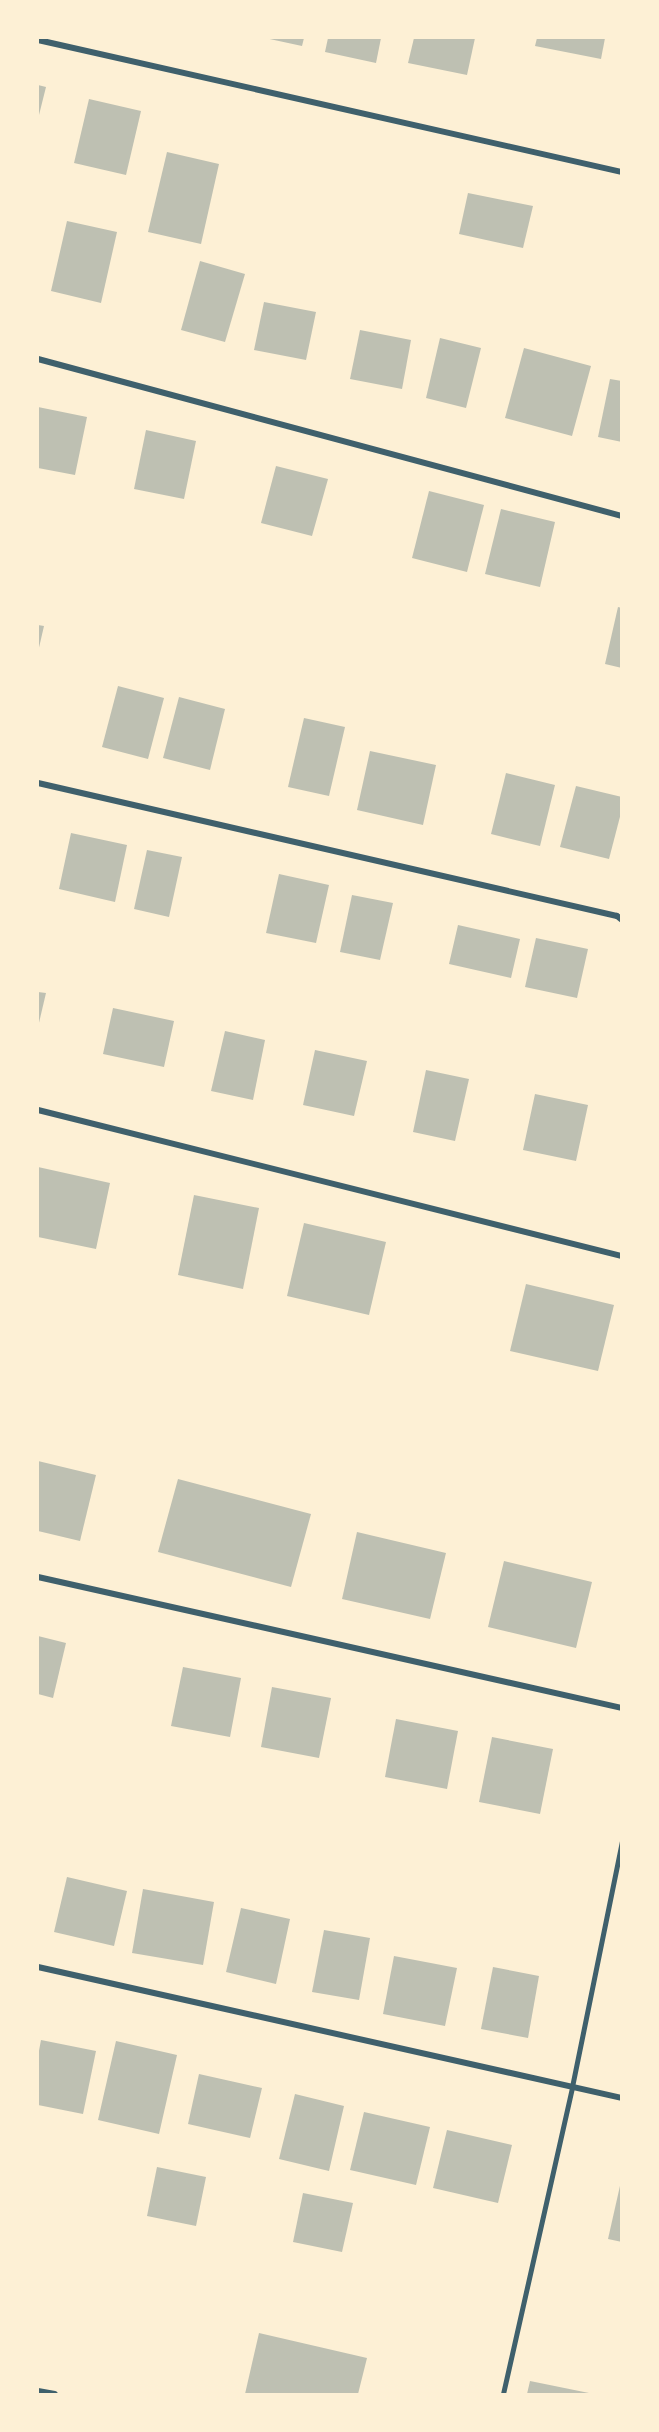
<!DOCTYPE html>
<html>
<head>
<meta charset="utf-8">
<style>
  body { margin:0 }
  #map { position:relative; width:659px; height:2432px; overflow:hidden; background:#fdf0d5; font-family:"Nunito Sans",sans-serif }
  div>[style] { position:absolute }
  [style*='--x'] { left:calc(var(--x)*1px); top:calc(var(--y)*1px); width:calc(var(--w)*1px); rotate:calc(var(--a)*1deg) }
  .building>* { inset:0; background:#bec0b2 }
  .service>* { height:4.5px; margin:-2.25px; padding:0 2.25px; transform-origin:2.25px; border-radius:2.25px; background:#3f606c }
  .minor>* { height:6px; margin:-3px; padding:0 3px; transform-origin:3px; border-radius:3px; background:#3f606c }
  span { translate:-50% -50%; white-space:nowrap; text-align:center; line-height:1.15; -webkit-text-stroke:4.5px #fdf0d5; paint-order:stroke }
  .frame { position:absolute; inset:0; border:39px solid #fdf0d5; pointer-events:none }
</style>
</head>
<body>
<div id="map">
  <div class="building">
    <div style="clip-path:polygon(265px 38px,304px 38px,302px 46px)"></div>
    <div style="clip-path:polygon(328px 38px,381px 38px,376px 63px,325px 52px)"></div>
    <div style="clip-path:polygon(414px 38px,475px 38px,467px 75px,408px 63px)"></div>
    <div style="clip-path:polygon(537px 38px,605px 38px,601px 59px,535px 46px)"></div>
    <div style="clip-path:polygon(38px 85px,46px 87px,38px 119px)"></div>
    <div style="clip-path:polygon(89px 99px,141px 111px,126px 175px,74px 163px)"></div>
    <div style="clip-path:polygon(167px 152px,219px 164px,201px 244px,148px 232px)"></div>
    <div style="clip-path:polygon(468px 193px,533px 206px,523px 248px,459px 234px)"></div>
    <div style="clip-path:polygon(67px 221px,117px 232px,101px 303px,51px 291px)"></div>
    <div style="clip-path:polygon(200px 261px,245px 274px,225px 342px,181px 330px)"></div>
    <div style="clip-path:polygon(264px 302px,316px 312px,306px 360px,254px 350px)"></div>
    <div style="clip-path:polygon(360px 330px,411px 340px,402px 389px,350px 379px)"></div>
    <div style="clip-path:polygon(440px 338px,481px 348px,466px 408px,426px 398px)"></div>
    <div style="clip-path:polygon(524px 348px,591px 366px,572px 436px,505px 418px)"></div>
    <div style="clip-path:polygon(610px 379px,622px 381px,622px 442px,598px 437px)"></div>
    <div style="clip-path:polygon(38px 407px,87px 417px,75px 475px,38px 468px)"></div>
    <div style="clip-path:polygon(146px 430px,196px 441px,184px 499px,134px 489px)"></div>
    <div style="clip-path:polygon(276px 466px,328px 479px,312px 536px,261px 523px)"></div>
    <div style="clip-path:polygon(429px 491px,484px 505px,467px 572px,412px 558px)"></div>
    <div style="clip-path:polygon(501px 509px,555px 522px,540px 587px,485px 574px)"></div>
    <div style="clip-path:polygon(618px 607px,622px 608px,622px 668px,605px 664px)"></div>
    <div style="clip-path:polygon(38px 625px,44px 626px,38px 652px)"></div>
    <div style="clip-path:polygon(118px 686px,164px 698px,148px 759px,102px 747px)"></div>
    <div style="clip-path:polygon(179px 697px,225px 709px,210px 770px,163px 758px)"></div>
    <div style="clip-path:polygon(304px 718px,345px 727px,329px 796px,288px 787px)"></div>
    <div style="clip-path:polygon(370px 751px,436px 765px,423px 825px,357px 810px)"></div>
    <div style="clip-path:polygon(506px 773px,555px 785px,540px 846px,491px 834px)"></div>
    <div style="clip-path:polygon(576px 786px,622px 797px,622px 809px,609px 859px,560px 847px)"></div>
    <div style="clip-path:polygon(71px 833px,127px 845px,115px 902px,59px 889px)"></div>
    <div style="clip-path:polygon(147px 850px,182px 857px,169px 917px,134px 909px)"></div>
    <div style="clip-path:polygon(279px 874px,329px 885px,316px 943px,266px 933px)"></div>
    <div style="clip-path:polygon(352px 895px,393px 903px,380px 960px,340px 952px)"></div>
    <div style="clip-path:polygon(458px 925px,520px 939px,511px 978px,449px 964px)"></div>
    <div style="clip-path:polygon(536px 938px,588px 949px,577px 998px,525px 987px)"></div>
    <div style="clip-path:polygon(38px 992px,46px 993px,38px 1027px)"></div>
    <div style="clip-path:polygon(113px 1008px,174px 1021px,164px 1067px,103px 1054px)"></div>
    <div style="clip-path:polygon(225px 1031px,265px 1040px,253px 1100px,211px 1091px)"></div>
    <div style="clip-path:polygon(315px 1050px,367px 1061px,354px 1116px,303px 1105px)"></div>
    <div style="clip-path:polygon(426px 1070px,469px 1079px,455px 1141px,413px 1132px)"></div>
    <div style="clip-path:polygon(535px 1094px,588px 1105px,576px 1161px,523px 1150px)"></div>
    <div style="clip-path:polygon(38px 1167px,110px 1183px,96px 1249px,38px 1237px)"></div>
    <div style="clip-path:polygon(194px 1195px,259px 1208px,243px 1289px,178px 1275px)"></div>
    <div style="clip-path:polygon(304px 1223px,386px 1242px,369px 1315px,287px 1296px)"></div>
    <div style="clip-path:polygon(526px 1284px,614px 1305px,598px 1371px,510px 1351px)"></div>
    <div style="clip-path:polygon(38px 1461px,96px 1475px,80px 1541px,38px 1531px)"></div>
    <div style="clip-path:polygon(178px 1479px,311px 1514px,291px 1587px,158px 1552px)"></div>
    <div style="clip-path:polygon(357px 1532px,446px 1553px,430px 1619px,342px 1599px)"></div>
    <div style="clip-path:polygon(504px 1561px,592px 1582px,576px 1648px,488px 1627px)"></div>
    <div style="clip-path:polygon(38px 1636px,66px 1643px,53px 1698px,38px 1694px)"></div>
    <div style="clip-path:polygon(183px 1667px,241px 1678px,230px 1737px,171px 1726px)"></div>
    <div style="clip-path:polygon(272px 1687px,331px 1698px,319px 1758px,261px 1747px)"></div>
    <div style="clip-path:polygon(396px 1719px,458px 1731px,447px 1789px,385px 1777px)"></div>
    <div style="clip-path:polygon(492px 1737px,553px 1749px,540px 1814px,479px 1802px)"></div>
    <div style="clip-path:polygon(67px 1877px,127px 1891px,114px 1946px,54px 1932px)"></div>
    <div style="clip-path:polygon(143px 1889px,214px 1902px,203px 1965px,132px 1953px)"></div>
    <div style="clip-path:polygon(241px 1908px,290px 1919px,276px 1984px,226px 1972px)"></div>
    <div style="clip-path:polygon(324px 1930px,370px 1938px,359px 2000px,312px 1992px)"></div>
    <div style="clip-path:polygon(394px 1956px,457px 1968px,445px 2026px,383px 2014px)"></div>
    <div style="clip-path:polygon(493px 1967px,539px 1976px,528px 2038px,481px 2029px)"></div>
    <div style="clip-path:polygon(41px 2040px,96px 2051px,83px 2114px,38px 2105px,38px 2056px)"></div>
    <div style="clip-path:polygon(116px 2041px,177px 2055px,159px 2134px,98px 2120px)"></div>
    <div style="clip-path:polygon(199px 2074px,262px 2088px,250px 2138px,188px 2124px)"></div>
    <div style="clip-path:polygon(295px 2094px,344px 2106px,329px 2171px,279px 2159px)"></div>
    <div style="clip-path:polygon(364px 2112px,430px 2127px,416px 2185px,350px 2170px)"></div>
    <div style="clip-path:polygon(447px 2130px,512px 2145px,498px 2203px,433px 2188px)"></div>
    <div style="clip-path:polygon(157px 2167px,206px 2177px,196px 2226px,147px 2216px)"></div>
    <div style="clip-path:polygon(622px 2177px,622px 2242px,608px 2239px)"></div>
    <div style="clip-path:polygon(303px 2193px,353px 2203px,342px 2252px,293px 2242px)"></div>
    <div style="clip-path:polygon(259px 2333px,367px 2358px,358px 2394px,245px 2394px)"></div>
    <div style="clip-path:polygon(530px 2381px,589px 2393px,589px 2394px,527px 2394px)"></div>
  </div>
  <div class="service">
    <div style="--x:503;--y:2394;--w:315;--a:-77.3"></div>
    <div style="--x:572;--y:2087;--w:251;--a:-78.5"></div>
  </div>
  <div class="minor">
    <div style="--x:38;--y:40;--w:599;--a:12.74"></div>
    <div style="--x:38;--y:359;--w:605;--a:15.05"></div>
    <div style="--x:38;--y:783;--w:594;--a:12.94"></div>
    <div style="--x:617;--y:916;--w:6;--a:39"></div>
    <div style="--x:38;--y:1110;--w:602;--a:14.04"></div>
    <div style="--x:38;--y:1577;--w:599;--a:12.64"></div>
    <div style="--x:38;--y:1967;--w:599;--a:12.64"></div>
    <div style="--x:38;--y:2391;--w:17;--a:10"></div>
  </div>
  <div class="frame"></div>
</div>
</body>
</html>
